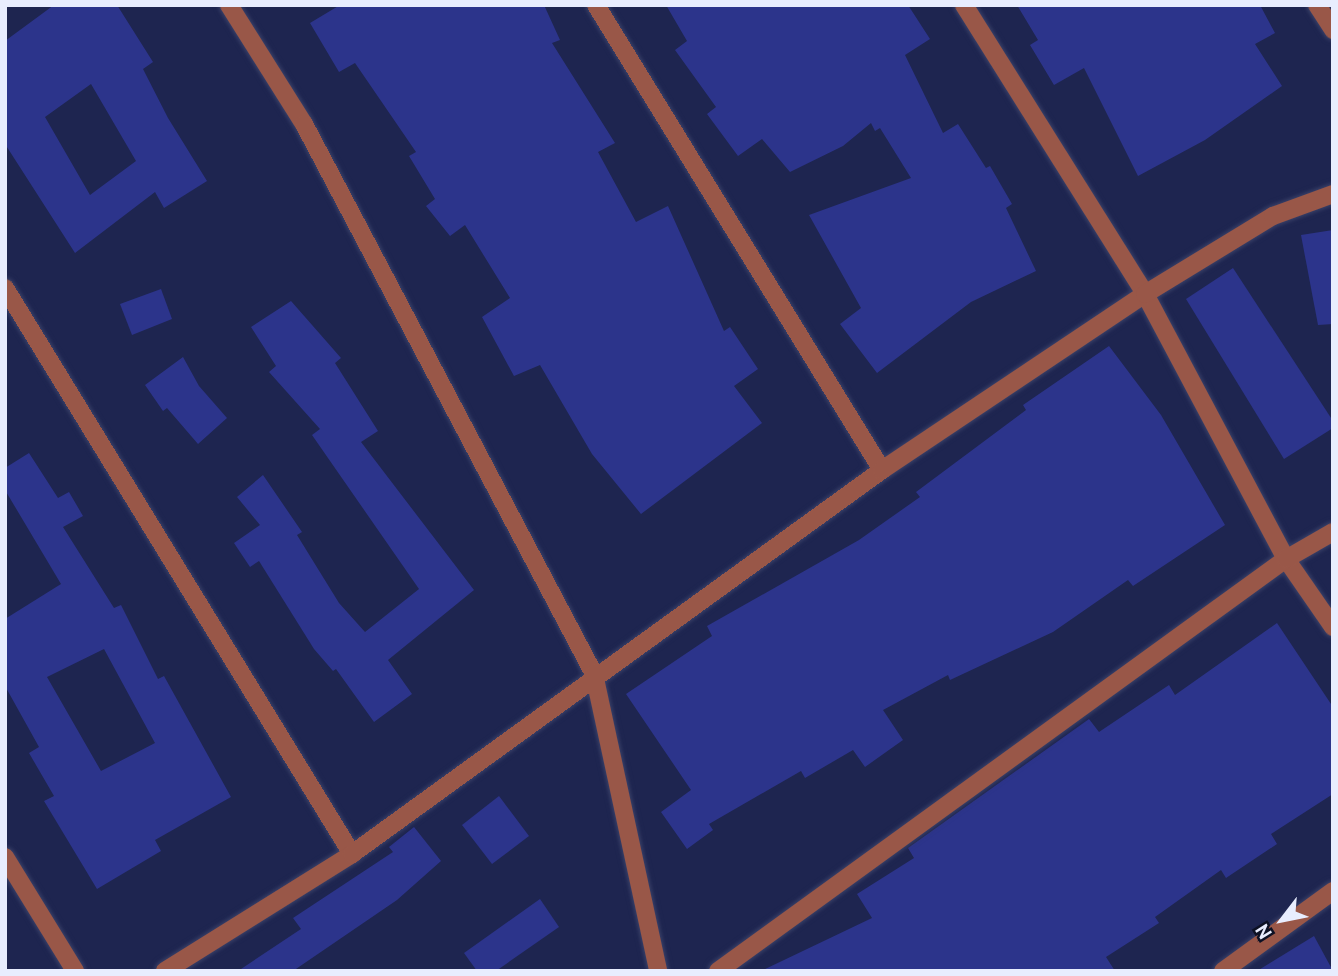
<!DOCTYPE html>
<html>
<head>
<meta charset="utf-8">
<style>
  body { margin:0 }
  #map { position:relative; width:1338px; height:976px; overflow:hidden; background:#1e2550; font-family:Cabin,sans-serif }
  div>[style] { position:absolute }
  [style*='--x'] { left:calc(var(--x)*1px); top:calc(var(--y)*1px); width:calc(var(--w)*1px); rotate:calc(var(--a)*1deg) }
  .building>* { inset:0; background:#2c348b }
  .roads { filter:drop-shadow(0 0 2px #3a4168) drop-shadow(0 0 2px #3a4168) }
  .minor>* { height:18px; margin:-9px; padding:0 9px; transform-origin:9px; border-radius:9px; background:#995748 }
  span { translate:-50% -50%; white-space:nowrap; text-align:center; line-height:1.15; -webkit-text-stroke:6px #0d1124; paint-order:stroke }
  .frame { position:absolute; inset:0; border:7px solid #e8edfe; pointer-events:none }
  .north { position:absolute; left:1247px; top:885px; width:70px; height:70px; -webkit-text-stroke:5px #0d1124; paint-order:stroke; rotate:238deg; font-size:19px; font-weight:700; line-height:28px; text-align:center; color:#e8edfe }
  .north::after { content:''; display:block; margin:auto; width:24px; height:32px; background:#e8edfe; clip-path:polygon(50% 0,100% 100%,50% 72%,0 100%) }
</style>
</head>
<body>
<div id="map">
  <div class="building">
    <div style="clip-path:polygon(evenodd,54px 5px,117px 5px,153px 62px,143px 69px,168px 118px,207px 181px,164px 208px,155px 192px,75px 253px,5px 144px,5px 41px,54px 5px,91px 84px,136px 161px,90px 195px,45px 117px,91px 84px)"></div>
    <div style="clip-path:polygon(340px 5px,544px 5px,560px 40px,552px 43px,615px 143px,598px 152px,636px 222px,668px 206px,724px 331px,730px 327px,758px 369px,734px 386px,762px 423px,641px 514px,592px 454px,540px 365px,514px 376px,482px 317px,510px 298px,465px 225px,450px 236px,426px 206px,435px 199px,409px 156px,416px 152px,355px 63px,339px 72px,310px 23px)"></div>
    <div style="clip-path:polygon(666px 5px,908px 5px,930px 39px,905px 55px,943px 133px,958px 124px,986px 168px,990px 166px,1012px 204px,1006px 208px,1036px 271px,971px 302px,877px 373px,840px 324px,861px 308px,809px 215px,911px 178px,880px 128px,875px 131px,871px 123px,843px 146px,790px 172px,762px 139px,738px 156px,707px 114px,716px 107px,675px 50px,687px 41px)"></div>
    <div style="clip-path:polygon(1017px 5px,1260px 5px,1275px 33px,1255px 44px,1282px 86px,1205px 140px,1138px 176px,1084px 68px,1054px 85px,1030px 45px,1038px 40px)"></div>
    <div style="clip-path:polygon(1333px 230px,1333px 324px,1318px 325px,1301px 235px)"></div>
    <div style="clip-path:polygon(1233px 268px,1333px 421px,1333px 428px,1284px 459px,1186px 299px)"></div>
    <div style="clip-path:polygon(161px 289px,172px 319px,132px 335px,120px 304px)"></div>
    <div style="clip-path:polygon(291px 301px,341px 358px,335px 363px,378px 431px,361px 442px,474px 590px,388px 660px,412px 694px,374px 722px,336px 669px,333px 671px,314px 649px,259px 561px,250px 567px,234px 543px,260px 525px,237px 497px,263px 475px,302px 532px,297px 535px,339px 603px,365px 632px,419px 589px,312px 435px,320px 429px,269px 372px,276px 366px,251px 327px)"></div>
    <div style="clip-path:polygon(1109px 346px,1161px 415px,1225px 525px,1133px 586px,1128px 580px,1053px 632px,950px 680px,948px 675px,883px 710px,903px 740px,865px 767px,853px 750px,805px 778px,801px 771px,709px 824px,713px 830px,687px 849px,661px 812px,691px 790px,626px 694px,712px 636px,707px 626px,859px 540px,920px 497px,916px 492px,1026px 410px,1023px 405px)"></div>
    <div style="clip-path:polygon(183px 357px,199px 386px,227px 418px,198px 444px,167px 408px,163px 411px,145px 385px)"></div>
    <div style="clip-path:polygon(evenodd,29px 453px,58px 498px,69px 492px,83px 516px,63px 527px,114px 608px,121px 605px,158px 679px,164px 676px,231px 797px,155px 840px,161px 851px,97px 889px,44px 801px,54px 796px,29px 753px,39px 747px,5px 686px,5px 619px,61px 584px,5px 490px,5px 468px,29px 453px,104px 649px,155px 743px,101px 771px,47px 677px,104px 649px)"></div>
    <div style="clip-path:polygon(1277px 623px,1333px 707px,1333px 794px,1271px 834px,1277px 844px,1226px 878px,1221px 870px,1155px 917px,1159px 923px,1106px 957px,1115px 971px,761px 971px,872px 918px,857px 894px,914px 858px,908px 848px,1089px 719px,1099px 732px,1169px 685px,1175px 695px)"></div>
    <div style="clip-path:polygon(499px 796px,529px 836px,492px 864px,462px 825px)"></div>
    <div style="clip-path:polygon(414px 827px,441px 861px,397px 900px,293px 971px,238px 971px,301px 929px,293px 918px,393px 852px,389px 847px)"></div>
    <div style="clip-path:polygon(540px 899px,559px 927px,496px 971px,477px 971px,464px 953px)"></div>
    <div style="clip-path:polygon(1314px 936px,1333px 971px,1257px 971px)"></div>
  </div>
  <div class="roads">
    <div class="minor">
      <div style="--x:229;--y:5;--w:141;--a:57.8"></div>
      <div style="--x:304;--y:124;--w:622;--a:62.2"></div>
      <div style="--x:594;--y:674;--w:304;--a:77.8"></div>
      <div style="--x:596;--y:5;--w:546;--a:58.41"></div>
      <div style="--x:964;--y:5;--w:341;--a:57.9"></div>
      <div style="--x:1145;--y:294;--w:300;--a:62"></div>
      <div style="--x:1286;--y:559;--w:83;--a:55.3"></div>
      <div style="--x:1317;--y:5;--w:30;--a:57"></div>
      <div style="--x:5;--y:288;--w:664;--a:58.49"></div>
      <div style="--x:5;--y:857;--w:134;--a:58.4"></div>
      <div style="--x:165;--y:971;--w:221;--a:-32"></div>
      <div style="--x:352;--y:854;--w:654;--a:-35.92"></div>
      <div style="--x:882;--y:470;--w:316;--a:-33.8"></div>
      <div style="--x:1145;--y:294;--w:150;--a:-31.4"></div>
      <div style="--x:1273;--y:216;--w:64;--a:-20.1"></div>
      <div style="--x:718;--y:971;--w:702;--a:-35.96"></div>
      <div style="--x:1286;--y:559;--w:54;--a:-29.9"></div>
      <div style="--x:1223;--y:971;--w:136;--a:-36"></div>
    </div>
  </div>
  <div class="frame"></div>
  <div class="north">N</div>
</div>
</body>
</html>
